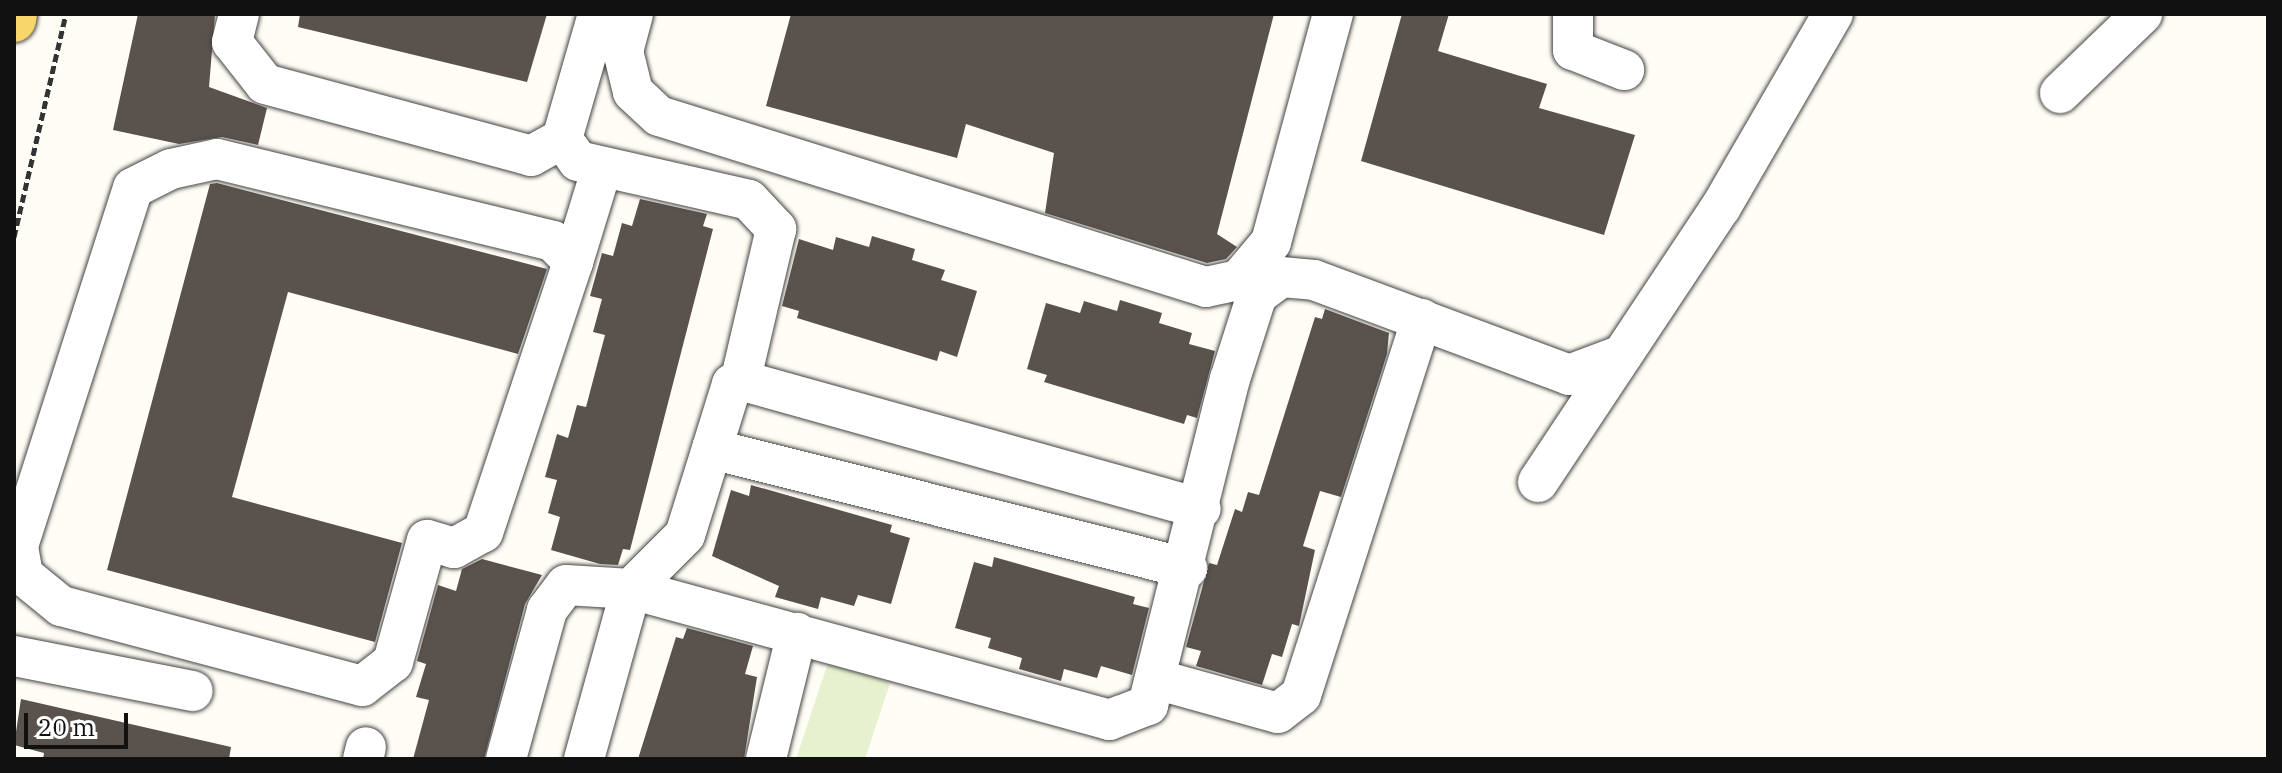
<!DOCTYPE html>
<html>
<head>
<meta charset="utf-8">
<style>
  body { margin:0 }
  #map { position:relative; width:2282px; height:773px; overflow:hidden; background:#fffdf5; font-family:"IBM Plex Serif",serif }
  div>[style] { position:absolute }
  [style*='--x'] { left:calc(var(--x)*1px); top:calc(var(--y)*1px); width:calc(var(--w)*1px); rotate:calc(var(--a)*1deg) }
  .pitch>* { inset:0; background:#e6f2cf }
  .building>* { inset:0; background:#5a524d }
  .path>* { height:5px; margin-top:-2.5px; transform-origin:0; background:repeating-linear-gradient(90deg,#333 0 8px,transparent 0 12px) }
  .roads { filter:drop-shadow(0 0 2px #444) drop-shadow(0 0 2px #444) }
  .minor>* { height:40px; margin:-20px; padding:0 20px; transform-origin:20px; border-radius:20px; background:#fff }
  .major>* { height:44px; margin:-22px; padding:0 22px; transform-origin:22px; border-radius:22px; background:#f9d66b }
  span { translate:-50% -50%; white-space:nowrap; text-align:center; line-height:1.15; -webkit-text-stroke:8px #fff; paint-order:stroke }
  .frame { position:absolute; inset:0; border:16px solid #111; pointer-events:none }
  .scale { position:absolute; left:24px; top:713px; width:104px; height:36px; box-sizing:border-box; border:4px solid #111; border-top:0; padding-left:10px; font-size:24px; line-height:28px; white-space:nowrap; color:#111; -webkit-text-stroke:6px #fff; paint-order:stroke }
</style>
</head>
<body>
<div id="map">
  <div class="pitch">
    <div style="clip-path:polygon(828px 663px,890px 683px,865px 759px,796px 759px)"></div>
  </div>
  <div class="building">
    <div style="clip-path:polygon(138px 14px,215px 14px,209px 87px,267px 108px,258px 145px,222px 137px,179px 144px,113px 130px)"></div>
    <div style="clip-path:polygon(300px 14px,547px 14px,527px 82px,298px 27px)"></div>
    <div style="clip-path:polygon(791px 14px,1274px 14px,1217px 234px,1237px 247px,1226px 259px,1207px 263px,1045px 213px,1054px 153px,966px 124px,957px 158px,766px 106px)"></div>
    <div style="clip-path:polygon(1402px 14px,1449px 14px,1438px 51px,1547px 84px,1539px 108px,1635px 135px,1604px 235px,1361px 161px)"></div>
    <div style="clip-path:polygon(217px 183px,547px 269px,518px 354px,288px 292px,232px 497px,402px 543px,375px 642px,107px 570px,210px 184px)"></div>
    <div style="clip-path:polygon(640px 199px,707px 214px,703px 226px,713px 229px,630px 550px,623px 549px,618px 565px,600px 564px,551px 550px,560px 517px,548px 513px,557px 480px,545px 477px,557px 434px,568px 438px,577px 405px,586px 407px,605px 335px,593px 332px,602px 299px,590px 296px,602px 253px,613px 256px,622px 223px,632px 226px)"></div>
    <div style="clip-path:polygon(872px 236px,915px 249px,912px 260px,945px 270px,941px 280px,977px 291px,957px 357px,940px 351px,937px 361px,797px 318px,799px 311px,782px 306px,799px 239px,833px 250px,836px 237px,869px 247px)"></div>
    <div style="clip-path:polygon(1120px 300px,1162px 313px,1159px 323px,1192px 333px,1189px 344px,1215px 351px,1197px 418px,1187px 415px,1184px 424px,1044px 382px,1047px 375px,1027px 369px,1046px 303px,1080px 313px,1084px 301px,1117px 311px)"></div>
    <div style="clip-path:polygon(1325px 309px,1389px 333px,1387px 354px,1341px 497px,1320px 491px,1303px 546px,1315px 550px,1299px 626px,1292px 624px,1282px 657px,1272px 654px,1262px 685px,1196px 666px,1201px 651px,1186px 647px,1209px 563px,1217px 565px,1235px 509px,1242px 512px,1248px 492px,1259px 495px,1315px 317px,1322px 319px)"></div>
    <div style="clip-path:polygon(751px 485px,892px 525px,890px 532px,910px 538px,891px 604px,858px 595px,854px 606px,821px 597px,818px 609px,775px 597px,779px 586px,712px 556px,731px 490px,749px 496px)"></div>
    <div style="clip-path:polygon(994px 557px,1135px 597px,1133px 604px,1149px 608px,1132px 675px,1101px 666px,1097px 678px,1064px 669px,1061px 681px,1019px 669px,1022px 658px,988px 648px,991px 638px,955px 628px,974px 562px,992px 567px)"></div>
    <div style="clip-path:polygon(482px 559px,542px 575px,525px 604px,484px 759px,413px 759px,429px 700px,416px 697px,426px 664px,417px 661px,438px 585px,456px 591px,462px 569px)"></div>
    <div style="clip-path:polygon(687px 628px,753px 646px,745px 674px,757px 677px,744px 759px,638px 759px,676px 637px,683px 639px)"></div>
    <div style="clip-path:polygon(21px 699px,231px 747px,229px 759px,43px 759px,44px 753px,14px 745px)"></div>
  </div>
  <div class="path">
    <div style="--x:14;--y:237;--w:229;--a:-76.9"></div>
  </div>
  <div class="roads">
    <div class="minor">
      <div style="--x:239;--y:14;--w:29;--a:104"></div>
      <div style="--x:232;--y:42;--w:53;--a:51.8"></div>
      <div style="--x:265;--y:84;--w:276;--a:15.1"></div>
      <div style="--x:531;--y:156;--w:35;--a:-29"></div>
      <div style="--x:562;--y:139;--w:130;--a:-73.9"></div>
      <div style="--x:633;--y:14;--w:38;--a:105"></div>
      <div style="--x:623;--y:51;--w:42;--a:76.3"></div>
      <div style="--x:633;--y:92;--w:35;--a:43"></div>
      <div style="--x:659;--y:116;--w:573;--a:17.36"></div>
      <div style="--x:1206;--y:287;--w:34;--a:-12"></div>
      <div style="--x:1239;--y:280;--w:50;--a:-49.9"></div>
      <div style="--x:1271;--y:242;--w:236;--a:-74.8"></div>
      <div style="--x:1573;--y:14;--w:36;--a:90"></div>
      <div style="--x:1573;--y:50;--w:55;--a:21.4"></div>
      <div style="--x:2060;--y:93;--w:114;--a:-43.9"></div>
      <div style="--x:562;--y:139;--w:27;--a:54"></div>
      <div style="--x:578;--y:161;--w:175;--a:12.8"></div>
      <div style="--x:749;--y:200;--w:40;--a:47"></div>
      <div style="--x:776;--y:229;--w:157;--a:103.2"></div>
      <div style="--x:217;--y:159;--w:346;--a:13.7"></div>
      <div style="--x:553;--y:241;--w:29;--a:46"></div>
      <div style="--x:573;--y:262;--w:285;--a:108.4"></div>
      <div style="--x:483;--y:532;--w:33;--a:151"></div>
      <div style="--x:454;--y:548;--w:28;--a:-163"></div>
      <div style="--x:427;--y:540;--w:127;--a:105.6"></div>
      <div style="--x:393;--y:662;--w:39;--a:142"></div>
      <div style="--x:362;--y:686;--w:311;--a:-165.1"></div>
      <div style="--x:61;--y:606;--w:49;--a:-140.8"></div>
      <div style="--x:23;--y:575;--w:29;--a:-100"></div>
      <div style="--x:18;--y:546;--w:376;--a:-72.2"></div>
      <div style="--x:133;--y:188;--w:42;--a:-26.6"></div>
      <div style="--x:171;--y:169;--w:47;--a:-12.3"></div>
      <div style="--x:573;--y:262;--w:98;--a:-72.9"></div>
      <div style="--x:712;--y:449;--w:490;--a:14.1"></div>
      <div style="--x:1538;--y:482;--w:330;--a:-56.4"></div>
      <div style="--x:1721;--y:207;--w:223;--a:-59.9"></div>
      <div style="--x:14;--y:656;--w:182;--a:11.1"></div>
      <div style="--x:1159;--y:680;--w:123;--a:15.5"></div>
      <div style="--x:1278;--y:713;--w:29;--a:-38"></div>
      <div style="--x:1301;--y:695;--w:395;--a:-72.2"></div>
      <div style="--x:363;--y:759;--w:12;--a:-76"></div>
      <div style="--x:506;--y:759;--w:155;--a:-74.6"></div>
      <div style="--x:547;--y:610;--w:31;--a:-53"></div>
      <div style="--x:566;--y:585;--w:65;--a:3.5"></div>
      <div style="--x:631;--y:589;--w:496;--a:15.3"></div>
      <div style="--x:1109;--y:720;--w:42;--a:-21"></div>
      <div style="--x:1148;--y:705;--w:336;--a:-75.9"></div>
      <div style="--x:1230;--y:379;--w:88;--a:-72.2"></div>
      <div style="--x:1257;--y:295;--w:30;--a:-37"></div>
      <div style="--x:1281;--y:277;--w:33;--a:5"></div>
      <div style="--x:1314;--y:280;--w:272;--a:20.4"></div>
      <div style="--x:1569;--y:375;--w:57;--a:-20.7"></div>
      <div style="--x:584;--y:759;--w:176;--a:-74.5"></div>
      <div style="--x:631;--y:589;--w:76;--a:-45"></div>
      <div style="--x:685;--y:535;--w:158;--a:-72.7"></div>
      <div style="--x:732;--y:384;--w:15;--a:-8"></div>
      <div style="--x:747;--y:382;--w:471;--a:15.6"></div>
      <div style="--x:766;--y:759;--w:130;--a:-76.2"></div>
    </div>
    <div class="major">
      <div style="--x:14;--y:20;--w:6;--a:-81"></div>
    </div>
  </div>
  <div class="frame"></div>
  <div class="scale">20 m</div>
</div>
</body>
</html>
